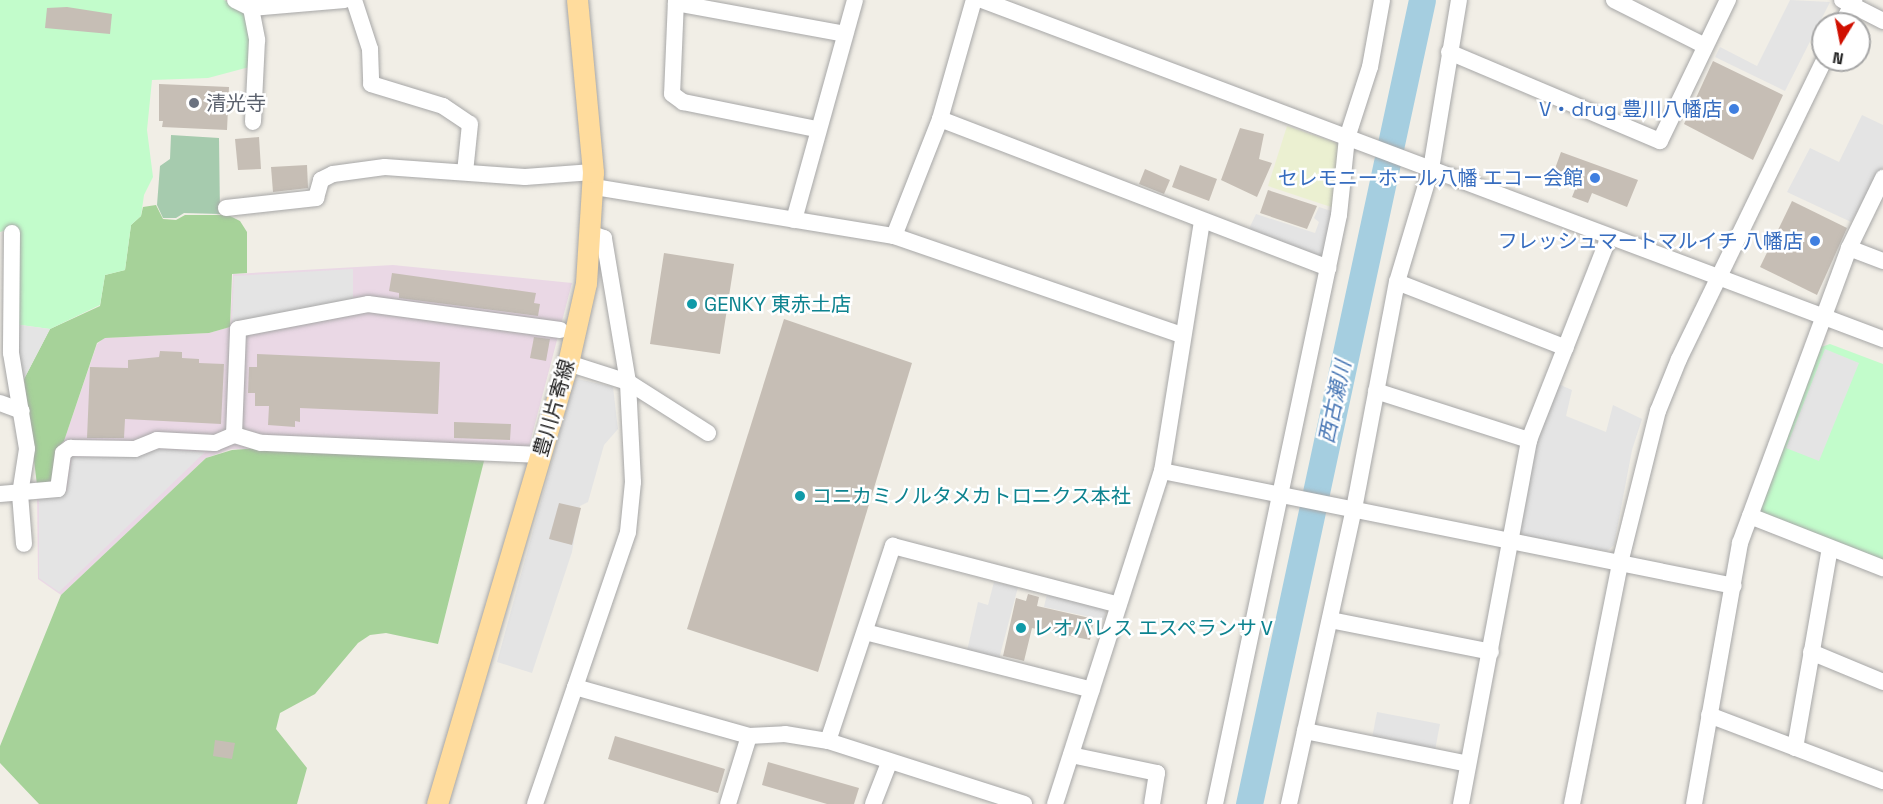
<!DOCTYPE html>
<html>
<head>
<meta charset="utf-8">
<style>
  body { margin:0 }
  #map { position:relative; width:1883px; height:804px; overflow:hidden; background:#f1eee6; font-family:"Space Grotesk","Noto Sans JP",sans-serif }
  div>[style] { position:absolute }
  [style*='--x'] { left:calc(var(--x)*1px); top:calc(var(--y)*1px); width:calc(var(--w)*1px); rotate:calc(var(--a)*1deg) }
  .industrial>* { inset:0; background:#ead8e5 }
  .farmland>* { inset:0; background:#ebf0d1 }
  .forest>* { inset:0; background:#a6d299 }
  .cemetery>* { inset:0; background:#a6cbae }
  .park>* { inset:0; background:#c2fccb }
  .parking>* { inset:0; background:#e4e4e4 }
  .river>* { height:27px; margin:-13.5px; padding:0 13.5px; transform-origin:13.5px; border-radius:13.5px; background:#a5cee0 }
  .building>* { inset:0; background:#c6beb5 }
  .roads { filter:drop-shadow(0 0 2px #a7a7a7) drop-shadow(0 0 2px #a7a7a7) }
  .minor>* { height:16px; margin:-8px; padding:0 8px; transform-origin:8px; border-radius:8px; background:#fff }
  .major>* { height:21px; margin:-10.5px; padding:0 10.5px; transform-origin:10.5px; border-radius:10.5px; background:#ffdc9d }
  .dots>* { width:16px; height:16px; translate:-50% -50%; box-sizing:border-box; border:3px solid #fff; border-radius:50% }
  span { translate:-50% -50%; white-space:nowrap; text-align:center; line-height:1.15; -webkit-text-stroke:5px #fff; paint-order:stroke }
  .worship-label { font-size:20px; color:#5b616d }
  .left { translate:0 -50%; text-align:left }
  .shop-label { font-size:20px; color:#366cbe }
  .right { translate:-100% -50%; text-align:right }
  .culture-label { font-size:20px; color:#0d838f }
  .street-label { font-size:20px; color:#202020 }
  .water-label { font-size:21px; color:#4776b4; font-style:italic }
  .north { position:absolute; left:1811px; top:12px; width:60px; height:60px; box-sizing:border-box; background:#fff; border:2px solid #a6a6a6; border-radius:50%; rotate:190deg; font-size:16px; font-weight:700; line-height:24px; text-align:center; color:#202020 }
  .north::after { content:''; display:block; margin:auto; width:21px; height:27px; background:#d00f00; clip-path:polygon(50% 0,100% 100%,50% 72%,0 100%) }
</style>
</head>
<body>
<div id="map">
  <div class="industrial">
    <div style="clip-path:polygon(393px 265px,572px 283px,526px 458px,231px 449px,206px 458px,61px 595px,38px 579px,37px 486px,49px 485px,55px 450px,64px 441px,97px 344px,104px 338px,209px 333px,230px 327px,233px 274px)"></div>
  </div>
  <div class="farmland">
    <div style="clip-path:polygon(1287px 126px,1337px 143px,1340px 156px,1334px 208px,1268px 186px)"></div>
  </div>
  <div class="forest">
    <div style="clip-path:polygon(156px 205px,163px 219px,176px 220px,185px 215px,228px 215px,240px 221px,247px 232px,247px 273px,232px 274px,230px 327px,209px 333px,105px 338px,97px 343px,64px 441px,55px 450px,53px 481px,37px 485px,24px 379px,50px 329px,100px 306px,105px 275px,125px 270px,131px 225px,141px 216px,143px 207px)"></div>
    <div style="clip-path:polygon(258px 448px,485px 457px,438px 644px,386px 633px,370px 635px,358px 643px,315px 694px,280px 713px,276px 729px,307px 768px,297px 804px,39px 804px,0 763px,0 746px,61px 595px,206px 458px,232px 450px)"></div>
  </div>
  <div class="cemetery">
    <div style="clip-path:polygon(171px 135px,219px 138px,220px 214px,184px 213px,176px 218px,163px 218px,157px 205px,160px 166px,170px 159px)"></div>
  </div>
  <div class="park">
    <div style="clip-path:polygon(0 0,224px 0,246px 11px,253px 66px,208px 78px,152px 80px,147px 130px,153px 177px,144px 195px,141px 216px,131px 225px,125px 270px,105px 275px,100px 305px,50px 329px,13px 324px,17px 227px,0 232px)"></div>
    <div style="clip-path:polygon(1830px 344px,1883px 364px,1883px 568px,1756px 511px,1821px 347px)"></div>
  </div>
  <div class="parking">
    <div style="clip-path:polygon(1790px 0,1830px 2px,1785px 91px,1715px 57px,1720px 47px,1757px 66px)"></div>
    <div style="clip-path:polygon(1862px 115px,1883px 125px,1883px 167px,1851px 222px,1787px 192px,1810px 148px,1839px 162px)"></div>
    <div style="clip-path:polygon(1319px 207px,1334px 212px,1325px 261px,1247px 233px,1256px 214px,1315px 233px,1319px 222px,1314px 218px)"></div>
    <div style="clip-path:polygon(353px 269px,353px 299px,232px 323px,234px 276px)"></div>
    <div style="clip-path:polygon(13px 324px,50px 329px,24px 379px,16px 357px)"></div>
    <div style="clip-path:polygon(1825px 349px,1859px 363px,1819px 461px,1786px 448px)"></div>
    <div style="clip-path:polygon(578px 379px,613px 387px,618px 429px,604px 445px,588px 502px,580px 506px,572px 552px,532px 673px,497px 662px,574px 381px)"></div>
    <div style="clip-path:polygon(1556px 383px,1572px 390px,1566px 416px,1606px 432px,1613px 405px,1642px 419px,1632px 450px,1614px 545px,1607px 551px,1525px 537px,1520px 531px,1535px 445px)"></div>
    <div style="clip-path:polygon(158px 449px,205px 452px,59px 592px,39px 578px,39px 499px,67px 491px,72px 457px,137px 457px)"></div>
    <div style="clip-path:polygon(994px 582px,1018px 587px,999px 659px,967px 651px,978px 602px,988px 605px)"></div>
    <div style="clip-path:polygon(1047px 594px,1102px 607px,1106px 613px,1104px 620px,1044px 607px)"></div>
    <div style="clip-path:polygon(1377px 712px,1440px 724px,1435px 750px,1372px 738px)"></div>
  </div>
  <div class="river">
    <div style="--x:1249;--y:804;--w:822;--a:-77.86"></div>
  </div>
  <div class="building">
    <div style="clip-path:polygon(67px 7px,112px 14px,110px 34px,45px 28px,47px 8px)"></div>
    <div style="clip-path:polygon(1713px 61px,1783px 95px,1753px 160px,1684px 124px)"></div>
    <div style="clip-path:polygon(159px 84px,229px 87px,227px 130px,162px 127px,163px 121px,159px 121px)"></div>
    <div style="clip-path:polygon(1240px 128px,1264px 134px,1259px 159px,1272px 163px,1257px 197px,1221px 180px)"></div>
    <div style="clip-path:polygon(259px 137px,261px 169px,238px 170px,235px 139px)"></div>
    <div style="clip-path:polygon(1561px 152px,1638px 180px,1627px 207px,1592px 193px,1588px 203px,1572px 197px,1576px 187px,1552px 177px)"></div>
    <div style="clip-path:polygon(307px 165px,308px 188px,273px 192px,271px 167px)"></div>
    <div style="clip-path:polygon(1180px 165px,1217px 179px,1209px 201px,1172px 187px)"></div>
    <div style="clip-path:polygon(1145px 169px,1170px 180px,1164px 194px,1139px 184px)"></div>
    <div style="clip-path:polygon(1268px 190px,1317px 206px,1307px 229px,1260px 213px)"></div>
    <div style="clip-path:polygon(1792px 201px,1847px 228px,1817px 295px,1760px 267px)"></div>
    <div style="clip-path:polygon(664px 253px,734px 264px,720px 354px,650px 344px)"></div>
    <div style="clip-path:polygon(392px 273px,536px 293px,534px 303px,540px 304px,538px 316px,399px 298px,399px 293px,389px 291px)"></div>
    <div style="clip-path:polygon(784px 319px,912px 363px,818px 672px,687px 629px)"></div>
    <div style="clip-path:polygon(534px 337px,550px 339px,546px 361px,530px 358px)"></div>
    <div style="clip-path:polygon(160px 351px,182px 352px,182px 358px,199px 359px,199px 363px,224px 364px,221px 424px,125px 419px,124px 438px,87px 438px,90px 367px,128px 368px,128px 360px,159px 357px)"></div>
    <div style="clip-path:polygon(257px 354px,440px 362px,438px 414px,300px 408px,300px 422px,295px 421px,295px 427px,268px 425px,269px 406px,255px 406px,255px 393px,248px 393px,249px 367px,257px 367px)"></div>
    <div style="clip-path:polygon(454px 422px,511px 424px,510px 440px,454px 438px)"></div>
    <div style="clip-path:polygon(559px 503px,581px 508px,572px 545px,549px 539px)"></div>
    <div style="clip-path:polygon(1028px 594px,1039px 597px,1037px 606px,1094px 619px,1090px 640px,1032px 628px,1024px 661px,1003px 656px,1016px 598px,1026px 601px)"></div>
    <div style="clip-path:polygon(615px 736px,725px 769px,718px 793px,608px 759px)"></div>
    <div style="clip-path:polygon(215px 740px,235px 743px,232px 759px,213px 756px)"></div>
    <div style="clip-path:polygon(768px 762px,859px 788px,854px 804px,827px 804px,762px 785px)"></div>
  </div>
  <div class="roads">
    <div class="minor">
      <div style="--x:235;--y:0;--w:18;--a:27"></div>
      <div style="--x:251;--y:8;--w:94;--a:-4.9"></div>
      <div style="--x:354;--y:0;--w:52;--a:71.9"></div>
      <div style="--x:370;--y:49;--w:35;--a:88"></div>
      <div style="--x:371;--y:84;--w:75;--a:17"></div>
      <div style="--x:443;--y:106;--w:32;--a:34"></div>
      <div style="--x:470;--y:124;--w:48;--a:95.9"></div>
      <div style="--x:676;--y:0;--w:94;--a:92.4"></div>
      <div style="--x:672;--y:94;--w:14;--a:36"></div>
      <div style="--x:683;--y:102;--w:136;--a:11.5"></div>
      <div style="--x:982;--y:0;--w:963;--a:20.62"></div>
      <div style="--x:1614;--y:0;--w:102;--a:26.8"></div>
      <div style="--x:1842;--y:0;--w:46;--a:27.1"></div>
      <div style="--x:676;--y:3;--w:172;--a:10.4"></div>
      <div style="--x:251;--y:8;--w:33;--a:79"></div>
      <div style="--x:257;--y:40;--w:82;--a:92.8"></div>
      <div style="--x:1842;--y:24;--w:27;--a:-63"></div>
      <div style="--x:1449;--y:52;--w:229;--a:22.9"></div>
      <div style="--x:1660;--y:141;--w:157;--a:-64.3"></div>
      <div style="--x:940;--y:119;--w:416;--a:21"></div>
      <div style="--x:594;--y:187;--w:304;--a:9.3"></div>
      <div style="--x:894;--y:236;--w:305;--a:19"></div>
      <div style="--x:226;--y:208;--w:91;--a:-6.3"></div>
      <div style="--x:316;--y:198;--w:19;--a:-74"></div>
      <div style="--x:321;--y:180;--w:13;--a:-27"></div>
      <div style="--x:333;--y:174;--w:52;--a:-7.7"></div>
      <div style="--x:385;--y:167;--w:140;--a:4.1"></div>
      <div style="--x:525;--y:177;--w:68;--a:-4.2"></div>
      <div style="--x:794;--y:220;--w:228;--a:-74.5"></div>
      <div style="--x:12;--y:233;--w:120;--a:90.5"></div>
      <div style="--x:11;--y:353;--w:97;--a:80.5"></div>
      <div style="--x:27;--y:449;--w:46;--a:98.8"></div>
      <div style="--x:20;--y:494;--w:50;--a:85.4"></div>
      <div style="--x:894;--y:236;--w:126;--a:-68.5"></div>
      <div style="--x:940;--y:119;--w:124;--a:-74.1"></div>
      <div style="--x:1849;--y:248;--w:36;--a:21"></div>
      <div style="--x:1397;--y:282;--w:181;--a:21.3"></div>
      <div style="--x:568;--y:363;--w:63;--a:17.6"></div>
      <div style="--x:628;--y:382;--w:95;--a:32.5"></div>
      <div style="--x:1376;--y:391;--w:161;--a:17.8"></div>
      <div style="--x:0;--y:403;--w:23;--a:20"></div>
      <div style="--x:541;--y:455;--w:280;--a:-177.5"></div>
      <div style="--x:261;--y:443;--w:28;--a:-163"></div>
      <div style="--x:234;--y:435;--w:106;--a:-87.8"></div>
      <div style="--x:238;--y:329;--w:132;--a:-10.9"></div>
      <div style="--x:368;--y:304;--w:194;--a:7.7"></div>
      <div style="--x:1162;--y:471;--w:583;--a:11.37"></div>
      <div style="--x:0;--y:494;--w:58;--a:-4.9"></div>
      <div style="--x:58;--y:489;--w:36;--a:-82"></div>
      <div style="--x:63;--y:453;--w:9;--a:-36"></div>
      <div style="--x:70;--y:448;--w:65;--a:0.9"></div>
      <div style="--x:135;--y:449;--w:24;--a:-22"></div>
      <div style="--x:157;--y:440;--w:58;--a:3"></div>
      <div style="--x:215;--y:443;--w:21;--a:-23"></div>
      <div style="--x:1750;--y:516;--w:143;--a:21.4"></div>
      <div style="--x:1330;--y:620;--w:164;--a:11.2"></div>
      <div style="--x:865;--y:632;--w:234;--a:14.3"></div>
      <div style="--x:1811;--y:652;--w:78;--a:22.6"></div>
      <div style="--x:575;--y:687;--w:181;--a:15.7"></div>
      <div style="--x:749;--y:736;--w:36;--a:-3"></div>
      <div style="--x:785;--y:734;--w:44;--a:9.2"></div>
      <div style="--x:828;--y:741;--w:206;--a:17.8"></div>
      <div style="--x:1709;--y:715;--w:186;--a:20.8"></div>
      <div style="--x:1305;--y:731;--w:166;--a:11.4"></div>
      <div style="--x:828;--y:741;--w:206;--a:-71.6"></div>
      <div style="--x:893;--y:546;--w:230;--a:14.6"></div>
      <div style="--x:1795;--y:748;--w:203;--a:-80.1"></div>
      <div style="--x:1071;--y:755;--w:88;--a:11.8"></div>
      <div style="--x:1157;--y:773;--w:31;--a:99"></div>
      <div style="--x:535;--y:804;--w:287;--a:-71.1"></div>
      <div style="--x:628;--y:532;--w:50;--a:-84.3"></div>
      <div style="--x:633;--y:482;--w:100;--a:-92.9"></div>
      <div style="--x:628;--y:382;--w:146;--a:-99.5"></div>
      <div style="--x:604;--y:238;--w:13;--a:-162"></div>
      <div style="--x:728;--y:804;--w:71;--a:-72.8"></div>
      <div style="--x:873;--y:804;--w:44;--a:-68.7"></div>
      <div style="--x:1055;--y:804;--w:350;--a:-72.2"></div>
      <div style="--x:1162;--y:471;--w:253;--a:-80.9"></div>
      <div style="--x:1215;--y:804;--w:602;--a:-78.11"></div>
      <div style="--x:1339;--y:215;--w:77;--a:-84.1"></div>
      <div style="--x:1347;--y:138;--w:75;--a:-72.1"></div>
      <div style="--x:1370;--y:67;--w:68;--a:-79.8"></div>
      <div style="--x:1289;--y:804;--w:302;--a:-77.6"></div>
      <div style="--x:1354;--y:509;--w:231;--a:-79.3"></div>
      <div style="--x:1397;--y:282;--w:118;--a:-73.3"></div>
      <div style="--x:1431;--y:169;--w:171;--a:-80.6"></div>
      <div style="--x:1461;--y:804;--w:370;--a:-79.4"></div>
      <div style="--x:1529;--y:440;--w:218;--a:-68.5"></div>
      <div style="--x:1572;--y:804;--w:246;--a:-78.7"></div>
      <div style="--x:1620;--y:563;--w:157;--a:-76"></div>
      <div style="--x:1658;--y:411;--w:56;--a:-68"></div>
      <div style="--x:1679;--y:359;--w:332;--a:-64.1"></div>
      <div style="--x:1694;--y:804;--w:265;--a:-80"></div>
      <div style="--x:1740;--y:543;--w:314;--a:-69.7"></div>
      <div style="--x:1849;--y:248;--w:78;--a:-64.1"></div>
    </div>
    <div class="major">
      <div style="--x:437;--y:804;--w:460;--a:-73.5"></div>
      <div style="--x:568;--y:363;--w:82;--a:-77.3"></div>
      <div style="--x:586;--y:283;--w:111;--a:-86.4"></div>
      <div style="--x:593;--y:172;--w:173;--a:-95.3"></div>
    </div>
  </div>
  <div class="dots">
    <div style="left:194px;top:103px;background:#6b7280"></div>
    <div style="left:1734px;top:109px;background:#3f7fe0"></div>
    <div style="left:1595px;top:178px;background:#3f7fe0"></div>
    <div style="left:1815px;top:241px;background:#3f7fe0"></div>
    <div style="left:692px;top:304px;background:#0f9aa8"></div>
    <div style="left:800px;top:496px;background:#0f9aa8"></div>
    <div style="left:1021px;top:628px;background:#0f9aa8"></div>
  </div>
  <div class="worship-label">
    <span class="left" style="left:206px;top:103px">清光寺</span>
  </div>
  <div class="shop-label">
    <span class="right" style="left:1722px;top:109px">V・drug 豊川八幡店</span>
    <span class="right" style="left:1583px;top:178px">セレモニーホール八幡 エコー会館</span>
    <span class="right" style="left:1803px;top:241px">フレッシュマートマルイチ 八幡店</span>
  </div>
  <div class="culture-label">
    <span class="left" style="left:704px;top:304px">GENKY 東赤土店</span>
    <span class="left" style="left:812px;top:496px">コニカミノルタメカトロニクス本社</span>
    <span class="left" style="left:1033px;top:628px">レオパレス エスペランサⅤ</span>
  </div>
  <div class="street-label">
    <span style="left:554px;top:408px;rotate:-74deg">豊川片寄線</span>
  </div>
  <div class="water-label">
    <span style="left:1335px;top:402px;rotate:-78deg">西古瀬川</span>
  </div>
  <div class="north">N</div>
</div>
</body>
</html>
